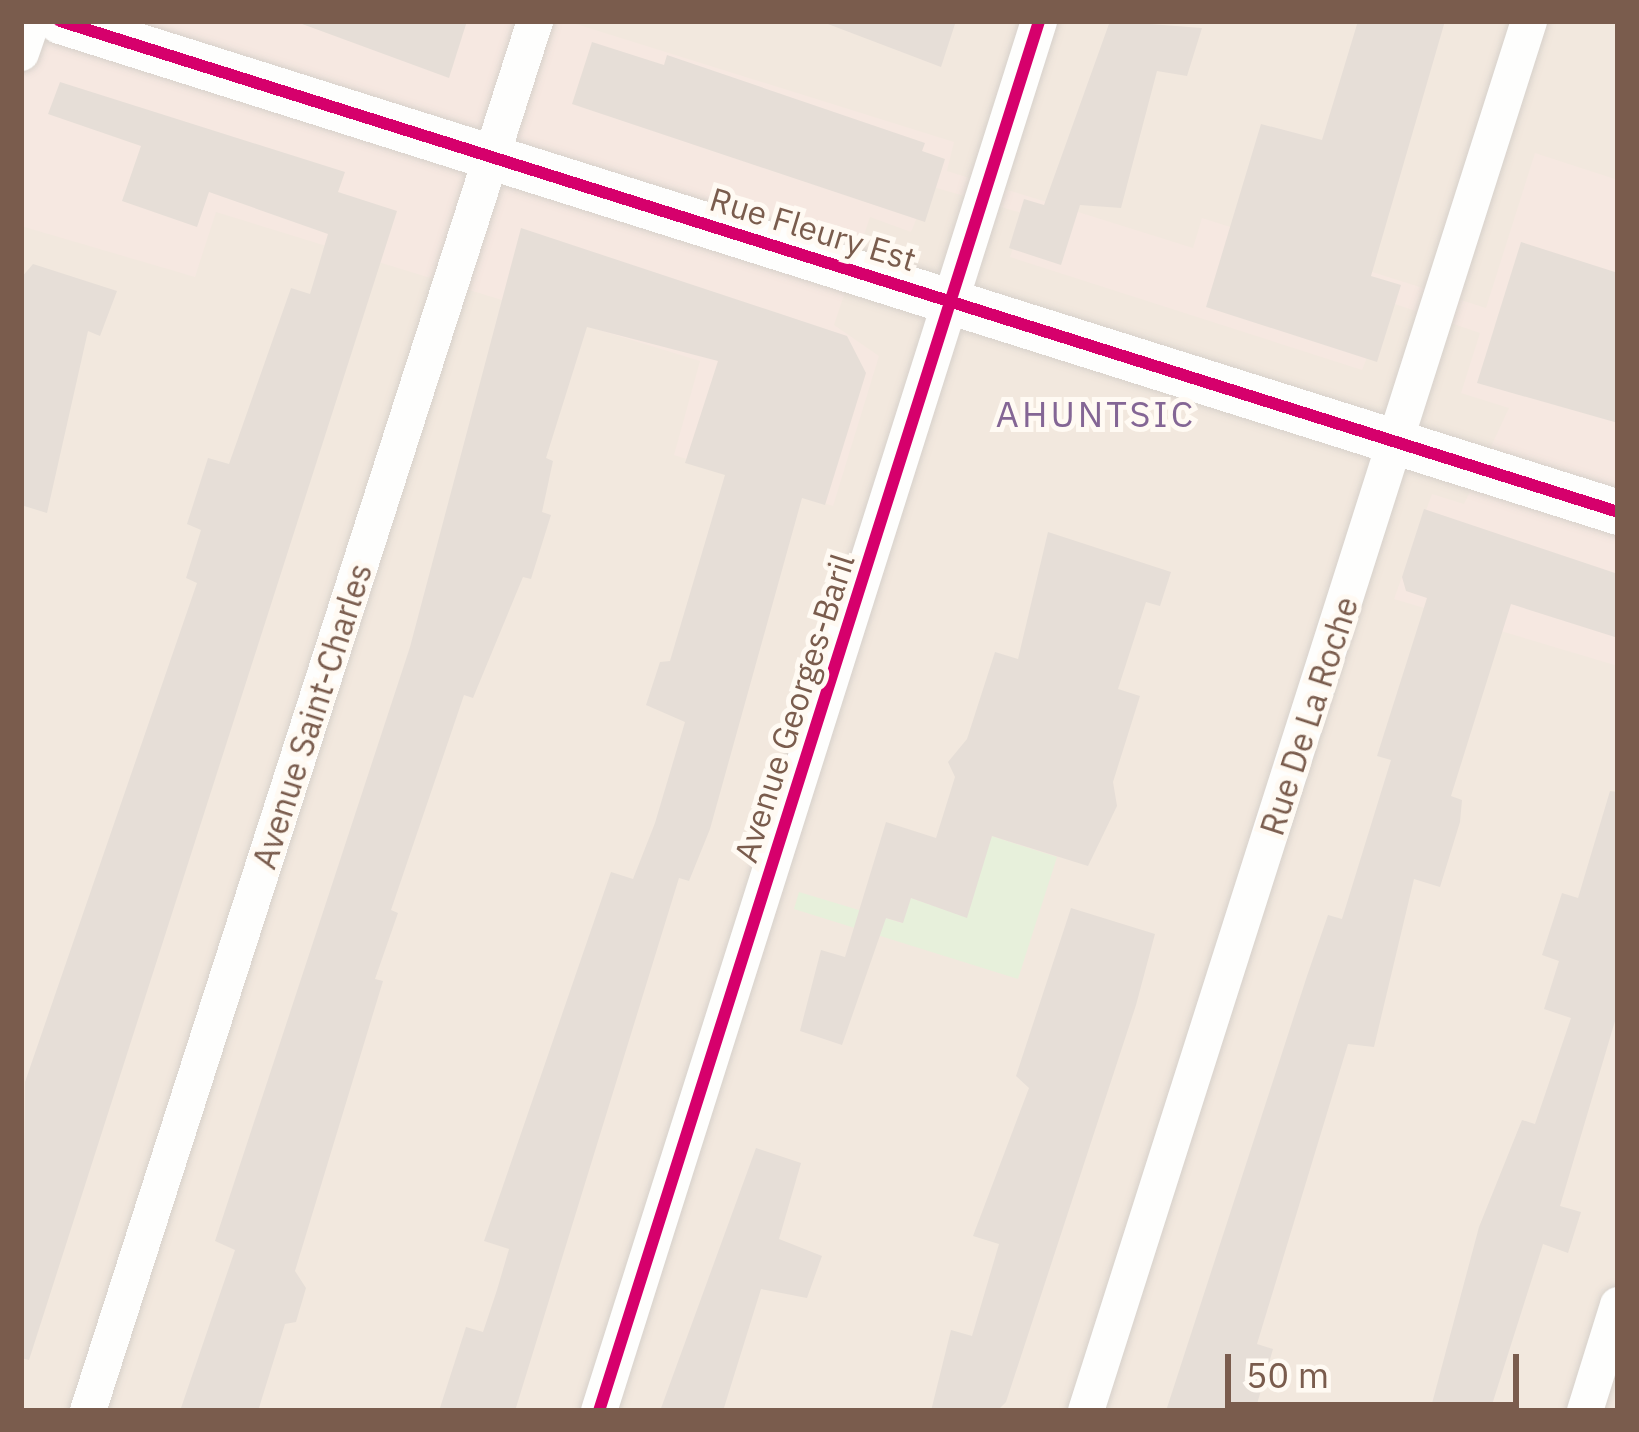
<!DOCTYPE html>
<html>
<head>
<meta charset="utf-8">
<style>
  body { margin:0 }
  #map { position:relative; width:1639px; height:1432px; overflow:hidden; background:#f9f5f0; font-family:"IBM Plex Sans",sans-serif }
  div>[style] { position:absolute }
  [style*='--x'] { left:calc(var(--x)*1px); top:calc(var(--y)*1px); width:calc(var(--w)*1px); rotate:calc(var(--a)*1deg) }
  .residential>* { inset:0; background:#f2e8de }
  .commercial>* { inset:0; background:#f6e8e1 }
  .green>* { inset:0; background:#e7f0db }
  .building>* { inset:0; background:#e6ded7 }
  .roads { filter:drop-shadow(0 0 3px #d7d1cb) drop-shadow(0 0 3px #d7d1cb) }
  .minor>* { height:36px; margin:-18px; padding:0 18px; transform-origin:18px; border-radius:18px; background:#fefefd }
  .tertiary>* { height:45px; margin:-22.5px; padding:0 22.5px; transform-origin:22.5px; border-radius:22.5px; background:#fefefd }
  .cycleway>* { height:12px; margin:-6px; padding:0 6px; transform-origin:6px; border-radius:6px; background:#d6006c }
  span { translate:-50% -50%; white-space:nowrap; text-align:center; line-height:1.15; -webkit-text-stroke:10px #fffaf3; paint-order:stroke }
  .street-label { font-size:33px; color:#7a5c4d }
  .neighbourhood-label { font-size:36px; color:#846695; letter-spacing:3px }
  .frame { position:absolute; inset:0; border:24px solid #7a5c4d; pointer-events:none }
  .scale { position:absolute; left:1225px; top:1354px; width:294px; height:54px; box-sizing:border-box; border:6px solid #7a5c4d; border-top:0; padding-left:15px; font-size:36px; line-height:42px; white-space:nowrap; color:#7a5c4d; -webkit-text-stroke:9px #fffaf3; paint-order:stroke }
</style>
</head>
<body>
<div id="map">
  <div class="residential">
    <div style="clip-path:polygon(21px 21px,1618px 21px,1618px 1411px,21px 1411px)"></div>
  </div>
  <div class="commercial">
    <div style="clip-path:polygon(21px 21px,576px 24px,954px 142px,947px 171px,1193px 248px,1202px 218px,1486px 308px,1535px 153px,1618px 180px,1618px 666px,1394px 599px,1432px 494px,1464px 504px,1509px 408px,1461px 393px,1480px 333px,1389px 302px,1362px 370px,1010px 257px,1025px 214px,930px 186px,911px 232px,870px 217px,834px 325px,879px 356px,833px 506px,674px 455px,700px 361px,216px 212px,195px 277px,21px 226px)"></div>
  </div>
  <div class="green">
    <div style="clip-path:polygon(991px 836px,1057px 857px,1018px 979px,794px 909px,799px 892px,902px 923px,911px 898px,966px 917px)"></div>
  </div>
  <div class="building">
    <div style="clip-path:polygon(294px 21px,467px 21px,449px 78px)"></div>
    <div style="clip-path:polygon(820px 21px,956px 21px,941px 67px)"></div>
    <div style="clip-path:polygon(1110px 21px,1202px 28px,1187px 76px,1157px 71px,1121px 208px,1080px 205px,1061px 265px,1009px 248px,1024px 199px,1044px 205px)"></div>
    <div style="clip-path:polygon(1358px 21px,1445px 21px,1371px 276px,1401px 285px,1377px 362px,1206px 307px,1261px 124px,1322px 140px)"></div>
    <div style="clip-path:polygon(592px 42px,664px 65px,667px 55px,925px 143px,922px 151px,945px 159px,925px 222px,572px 104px)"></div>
    <div style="clip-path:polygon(60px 82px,345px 172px,338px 192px,397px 211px,29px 1360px,21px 1358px,25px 1082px,197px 583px,186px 578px,201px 530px,187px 524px,208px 458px,229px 464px,291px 288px,310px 294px,328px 234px,209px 192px,197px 227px,122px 201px,141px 146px,48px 114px)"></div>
    <div style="clip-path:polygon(521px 228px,847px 336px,866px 373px,825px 505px,802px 498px,710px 829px,689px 881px,679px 878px,515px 1411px,439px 1411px,466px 1327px,483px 1332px,497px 1290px,509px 1249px,484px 1241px,611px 872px,633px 879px,655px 823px,685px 722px,646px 705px,660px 662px,670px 661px,725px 475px,685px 463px,718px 361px,587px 327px,546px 458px,553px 461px,542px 512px,551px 515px,531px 579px,523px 577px,473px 698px,464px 695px,391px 910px,398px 913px,375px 979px,383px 981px,295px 1271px,306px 1288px,296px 1322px,285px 1324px,258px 1411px,180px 1411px,235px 1250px,215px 1241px,410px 647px)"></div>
    <div style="clip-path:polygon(1521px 242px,1618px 273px,1618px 423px,1477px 383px)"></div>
    <div style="clip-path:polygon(33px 264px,117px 291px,100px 336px,88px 331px,47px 513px,21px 505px,21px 278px)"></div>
    <div style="clip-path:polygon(1424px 509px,1618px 574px,1618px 638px,1511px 604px,1451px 796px,1462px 800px,1460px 822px,1440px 887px,1414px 879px,1374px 1047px,1348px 1044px,1257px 1344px,1273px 1349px,1255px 1411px,1166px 1411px,1307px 976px,1328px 915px,1342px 919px,1391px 760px,1377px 756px,1427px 598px,1406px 591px,1402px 577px)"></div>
    <div style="clip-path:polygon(1048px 532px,1171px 572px,1160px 606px,1146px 602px,1118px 689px,1140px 696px,1113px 782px,1117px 806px,1088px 866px,992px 836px,967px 918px,911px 898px,903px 923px,886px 918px,842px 1045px,800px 1031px,821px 950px,845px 957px,886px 822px,936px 838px,955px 777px,948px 762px,967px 739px,995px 652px,1018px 659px)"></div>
    <div style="clip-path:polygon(1610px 791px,1618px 792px,1618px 1011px,1560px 1206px,1581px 1212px,1568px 1253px,1543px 1244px,1490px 1411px,1430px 1411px,1479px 1227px,1522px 1120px,1535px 1124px,1571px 1018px,1544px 1009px,1559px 961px,1542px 955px,1562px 893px,1578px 898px)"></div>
    <div style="clip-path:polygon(1071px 908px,1155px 934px,1136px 1005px,1006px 1402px,997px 1411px,931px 1411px,951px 1330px,972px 1336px,999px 1244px,973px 1236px,1029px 1088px,1016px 1076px)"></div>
    <div style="clip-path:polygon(756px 1148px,801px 1163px,779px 1239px,822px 1256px,807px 1298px,761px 1289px,723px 1411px,660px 1411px)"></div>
  </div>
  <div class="roads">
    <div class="minor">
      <div style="--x:21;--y:53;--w:34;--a:-71"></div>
      <div style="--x:88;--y:1411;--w:1460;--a:-72.17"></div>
      <div style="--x:599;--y:1411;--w:1458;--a:-72.43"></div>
      <div style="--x:1086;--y:1411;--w:1459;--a:-72.32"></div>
      <div style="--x:1585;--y:1411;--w:111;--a:-72.7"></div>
    </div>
    <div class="tertiary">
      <div style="--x:60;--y:21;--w:1634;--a:17.49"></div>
    </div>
  </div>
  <div class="cycleway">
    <div style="--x:60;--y:21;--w:1634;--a:17.49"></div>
    <div style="--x:599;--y:1411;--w:1458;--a:-72.43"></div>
  </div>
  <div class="street-label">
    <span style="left:813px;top:229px;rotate:17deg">Rue Fleury Est</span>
    <span style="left:794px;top:708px;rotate:-72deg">Avenue Georges-Baril</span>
    <span style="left:312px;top:716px;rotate:-72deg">Avenue Saint-Charles</span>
    <span style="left:1309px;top:716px;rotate:-72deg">Rue De La Roche</span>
  </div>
  <div class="neighbourhood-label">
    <span style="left:1096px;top:414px">AHUNTSIC</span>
  </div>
  <div class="frame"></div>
  <div class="scale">50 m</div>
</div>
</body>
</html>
